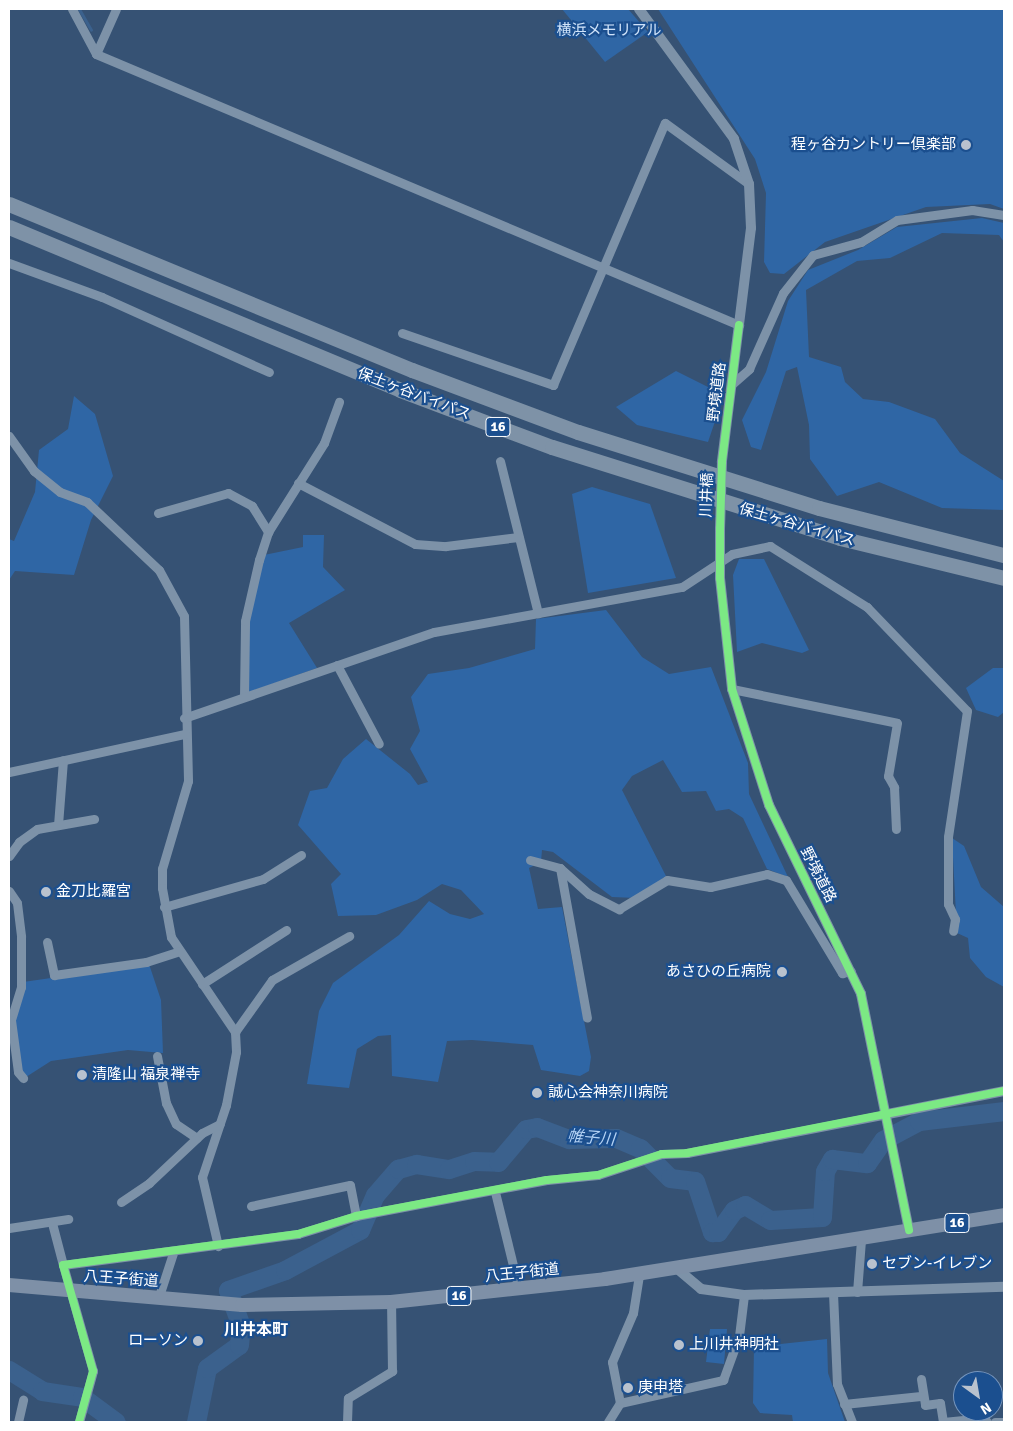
<!DOCTYPE html>
<html>
<head>
<meta charset="utf-8">
<style>
  body { margin:0 }
  #map { position:relative; width:1013px; height:1431px; overflow:hidden; background:#365274; font-family:Signika,"Noto Sans JP",sans-serif }
  div>[style] { position:absolute }
  [style*='--x'] { left:calc(var(--x)*1px); top:calc(var(--y)*1px); width:calc(var(--w)*1px); rotate:calc(var(--a)*1deg) }
  .green>* { inset:0; background:#2f66a5 }
  .stream>* { height:3px; margin:-1.5px; padding:0 1.5px; transform-origin:1.5px; border-radius:1.5px; background:#3b618d }
  .river>* { height:19px; margin:-9.5px; padding:0 9.5px; transform-origin:9.5px; border-radius:9.5px; background:#3b618d }
  .minor>* { height:9px; margin:-4.5px; padding:0 4.5px; transform-origin:4.5px; border-radius:4.5px; background:#7d92a8 }
  .tertiary>* { height:10px; margin:-5px; padding:0 5px; transform-origin:5px; border-radius:5px; background:#7d92a8 }
  .trunk>* { height:14px; margin:-7px; padding:0 7px; transform-origin:7px; border-radius:7px; background:#7e90a7 }
  .motorway>* { height:15px; margin:-7.5px; padding:0 7.5px; transform-origin:7.5px; border-radius:7.5px; background:#7e92a7 }
  .tertiary-bridge>* { height:10px; margin:-5px; padding:0 5px; transform-origin:5px; border-radius:5px; background:#7d92a8 }
  .cycleway>* { height:8px; margin:-4px; padding:0 4px; transform-origin:4px; border-radius:4px; background:#7ce984 }
  .dots>* { width:14px; height:14px; translate:-50% -50%; box-sizing:border-box; border:2px solid #1b4f8f; border-radius:50% }
  span { translate:-50% -50%; white-space:nowrap; text-align:center; line-height:1.15; -webkit-text-stroke:4.5px #1b4f8f; paint-order:stroke }
  .shield-label span { padding:1px 4px; background:#1b4f8f; border:1px solid; border-radius:4px; -webkit-text-stroke-width:0 }
  .shield-label { font-size:14px; color:#fff; font-weight:700 }
  .park-label { font-size:15px; color:#cfe3fa }
  .poi-label { font-size:15px; color:#fff }
  .right { translate:-100% -50%; text-align:right }
  .left { translate:0 -50%; text-align:left }
  .street-label { font-size:15px; color:#fff }
  .water-label { font-size:16px; color:#b5d3f5; font-style:italic }
  .neighbourhood-label { font-size:16px; color:#fff; font-weight:700 }
  .frame { position:absolute; inset:0; border:10px solid #fff; pointer-events:none }
  .north { position:absolute; left:953px; top:1371px; width:50px; height:50px; box-sizing:border-box; background:#1b4f8f; border:1px solid #7695bc; border-radius:50%; rotate:148deg; font-size:14px; font-weight:700; line-height:20px; text-align:center; color:#fff }
  .north::after { content:''; display:block; margin:auto; width:18px; height:22px; background:#b9c2ce; clip-path:polygon(50% 0,100% 100%,50% 72%,0 100%) }
</style>
</head>
<body>
<div id="map">
  <div class="green">
    <div style="clip-path:polygon(562px 9px,628px 9px,648px 32px,605px 62px)"></div>
    <div style="clip-path:polygon(658px 9px,1004px 9px,1004px 209px,990px 204px,926px 207px,825px 242px,784px 274px,770px 273px,764px 262px,766px 193px,755px 159px)"></div>
    <div style="clip-path:polygon(982px 218px,1004px 223px,1004px 242px,999px 235px,942px 233px,890px 258px,857px 261px,806px 290px,809px 357px,841px 367px,845px 382px,863px 399px,889px 402px,935px 419px,960px 453px,1004px 481px,1004px 510px,942px 508px,879px 482px,837px 496px,810px 459px,809px 425px,797px 367px,786px 371px,761px 450px,751px 447px,742px 420px,766px 372px,788px 301px,808px 270px,858px 250px,897px 227px)"></div>
    <div style="clip-path:polygon(676px 371px,724px 395px,708px 442px,637px 425px,616px 407px)"></div>
    <div style="clip-path:polygon(74px 396px,95px 414px,113px 476px,91px 520px,74px 575px,15px 571px,9px 580px,9px 539px,14px 541px,35px 492px,39px 450px,68px 429px)"></div>
    <div style="clip-path:polygon(592px 487px,650px 504px,676px 578px,588px 593px,572px 494px)"></div>
    <div style="clip-path:polygon(303px 535px,324px 535px,323px 567px,345px 590px,289px 623px,317px 668px,247px 693px,248px 626px,264px 555px,303px 547px)"></div>
    <div style="clip-path:polygon(739px 559px,764px 559px,809px 650px,802px 653px,762px 643px,737px 652px,733px 575px)"></div>
    <div style="clip-path:polygon(606px 610px,642px 657px,669px 674px,711px 667px,748px 763px,749px 794px,788px 877px,767px 869px,743px 818px,729px 809px,716px 811px,706px 791px,682px 792px,663px 760px,632px 776px,622px 790px,666px 876px,636px 898px,612px 897px,553px 852px,542px 850px,541px 862px,529px 868px,538px 909px,562px 907px,591px 1057px,589px 1071px,580px 1076px,541px 1070px,533px 1045px,472px 1040px,447px 1041px,438px 1082px,392px 1076px,391px 1035px,378px 1036px,357px 1049px,349px 1088px,307px 1084px,319px 1011px,333px 983px,399px 935px,429px 901px,450px 914px,470px 919px,484px 914px,461px 890px,442px 884px,417px 900px,376px 915px,338px 916px,331px 884px,341px 874px,298px 825px,310px 791px,327px 788px,343px 759px,366px 739px,410px 774px,418px 785px,428px 782px,410px 749px,420px 731px,411px 697px,428px 674px,469px 668px,535px 649px,536px 619px)"></div>
    <div style="clip-path:polygon(993px 668px,1004px 668px,1004px 712px,998px 717px,976px 710px,966px 688px)"></div>
    <div style="clip-path:polygon(952px 838px,964px 846px,981px 887px,1004px 907px,1004px 987px,986px 977px,970px 958px,968px 938px,957px 933px)"></div>
    <div style="clip-path:polygon(149px 964px,161px 1000px,163px 1053px,128px 1050px,51px 1061px,26px 1077px,20px 1070px,15px 1016px,23px 982px)"></div>
    <div style="clip-path:polygon(710px 1329px,727px 1329px,724px 1364px,706px 1362px)"></div>
    <div style="clip-path:polygon(827px 1339px,828px 1373px,845px 1422px,793px 1422px,792px 1415px,760px 1413px,753px 1403px,754px 1347px)"></div>
  </div>
  <div class="stream">
    <div style="--x:79;--y:9;--w:24;--a:60"></div>
  </div>
  <div class="river">
    <div style="--x:9;--y:1370;--w:39;--a:32"></div>
    <div style="--x:42;--y:1391;--w:40;--a:8.5"></div>
    <div style="--x:82;--y:1397;--w:42;--a:36.3"></div>
    <div style="--x:196;--y:1422;--w:55;--a:-78.5"></div>
    <div style="--x:207;--y:1368;--w:39;--a:-36"></div>
    <div style="--x:239;--y:1345;--w:19;--a:-84"></div>
    <div style="--x:241;--y:1326;--w:38;--a:-110"></div>
    <div style="--x:228;--y:1290;--w:60;--a:-19.3"></div>
    <div style="--x:285;--y:1270;--w:85;--a:-28.1"></div>
    <div style="--x:360;--y:1230;--w:38;--a:-67"></div>
    <div style="--x:375;--y:1195;--w:35;--a:-49"></div>
    <div style="--x:398;--y:1169;--w:19;--a:-16"></div>
    <div style="--x:416;--y:1164;--w:33;--a:9"></div>
    <div style="--x:449;--y:1169;--w:26;--a:-18"></div>
    <div style="--x:474;--y:1161;--w:24;--a:2"></div>
    <div style="--x:498;--y:1162;--w:43;--a:-49.7"></div>
    <div style="--x:526;--y:1129;--w:11;--a:-10"></div>
    <div style="--x:537;--y:1127;--w:34;--a:21"></div>
    <div style="--x:569;--y:1139;--w:47;--a:-1.2"></div>
    <div style="--x:616;--y:1138;--w:26;--a:23"></div>
    <div style="--x:640;--y:1148;--w:42;--a:45"></div>
    <div style="--x:670;--y:1178;--w:25;--a:7"></div>
    <div style="--x:695;--y:1181;--w:54;--a:71.6"></div>
    <div style="--x:712;--y:1232;--w:6;--a:0"></div>
    <div style="--x:718;--y:1232;--w:27;--a:-54"></div>
    <div style="--x:734;--y:1210;--w:12;--a:-24"></div>
    <div style="--x:745;--y:1205;--w:29;--a:31"></div>
    <div style="--x:770;--y:1220;--w:52;--a:-3.3"></div>
    <div style="--x:822;--y:1217;--w:46;--a:-86.3"></div>
    <div style="--x:825;--y:1171;--w:14;--a:-60"></div>
    <div style="--x:832;--y:1159;--w:35;--a:7"></div>
    <div style="--x:867;--y:1163;--w:28;--a:-55"></div>
    <div style="--x:883;--y:1140;--w:41;--a:-27.8"></div>
    <div style="--x:919;--y:1121;--w:86;--a:-6.7"></div>
  </div>
  <div class="minor">
    <div style="--x:72;--y:9;--w:51;--a:61.9"></div>
    <div style="--x:96;--y:54;--w:698;--a:22.85"></div>
    <div style="--x:96;--y:54;--w:49;--a:-66"></div>
    <div style="--x:9;--y:263;--w:99;--a:20.1"></div>
    <div style="--x:102;--y:297;--w:183;--a:24.2"></div>
    <div style="--x:402;--y:333;--w:160;--a:19"></div>
    <div style="--x:553;--y:385;--w:285;--a:-66.9"></div>
    <div style="--x:665;--y:123;--w:104;--a:36"></div>
    <div style="--x:732;--y:384;--w:23;--a:-41"></div>
    <div style="--x:749;--y:369;--w:83;--a:-65.9"></div>
    <div style="--x:783;--y:293;--w:48;--a:-51.7"></div>
    <div style="--x:813;--y:255;--w:50;--a:-15.2"></div>
    <div style="--x:861;--y:242;--w:42;--a:-31.4"></div>
    <div style="--x:897;--y:220;--w:76;--a:-7.6"></div>
    <div style="--x:972;--y:210;--w:32;--a:9"></div>
    <div style="--x:9;--y:436;--w:43;--a:54.5"></div>
    <div style="--x:34;--y:471;--w:33;--a:39"></div>
    <div style="--x:60;--y:492;--w:29;--a:20"></div>
    <div style="--x:87;--y:502;--w:99;--a:43.4"></div>
    <div style="--x:159;--y:570;--w:52;--a:61.5"></div>
    <div style="--x:184;--y:616;--w:165;--a:88.6"></div>
    <div style="--x:188;--y:781;--w:92;--a:106.5"></div>
    <div style="--x:162;--y:869;--w:19;--a:90"></div>
    <div style="--x:162;--y:888;--w:50;--a:79.6"></div>
    <div style="--x:171;--y:937;--w:115;--a:56"></div>
    <div style="--x:235;--y:1032;--w:20;--a:87"></div>
    <div style="--x:236;--y:1052;--w:54;--a:100.7"></div>
    <div style="--x:226;--y:1105;--w:76;--a:108.4"></div>
    <div style="--x:202;--y:1177;--w:71;--a:76.9"></div>
    <div style="--x:500;--y:461;--w:157;--a:76"></div>
    <div style="--x:298;--y:483;--w:132;--a:27.5"></div>
    <div style="--x:415;--y:544;--w:31;--a:4"></div>
    <div style="--x:446;--y:546;--w:73;--a:-7.1"></div>
    <div style="--x:158;--y:513;--w:73;--a:-15.9"></div>
    <div style="--x:228;--y:493;--w:27;--a:28"></div>
    <div style="--x:252;--y:506;--w:31;--a:58"></div>
    <div style="--x:337;--y:665;--w:89;--a:62"></div>
    <div style="--x:732;--y:689;--w:168;--a:11.6"></div>
    <div style="--x:897;--y:723;--w:54;--a:99.6"></div>
    <div style="--x:888;--y:776;--w:13;--a:61"></div>
    <div style="--x:894;--y:787;--w:42;--a:87.3"></div>
    <div style="--x:244;--y:697;--w:76;--a:-89.2"></div>
    <div style="--x:245;--y:621;--w:63;--a:-77.1"></div>
    <div style="--x:259;--y:560;--w:29;--a:-72"></div>
    <div style="--x:268;--y:532;--w:105;--a:-57.8"></div>
    <div style="--x:324;--y:443;--w:44;--a:-69.9"></div>
    <div style="--x:184;--y:718;--w:264;--a:-19"></div>
    <div style="--x:434;--y:632;--w:252;--a:-10.3"></div>
    <div style="--x:682;--y:587;--w:60;--a:-33.4"></div>
    <div style="--x:732;--y:554;--w:39;--a:-12"></div>
    <div style="--x:770;--y:546;--w:115;--a:32.2"></div>
    <div style="--x:867;--y:607;--w:144;--a:46.1"></div>
    <div style="--x:967;--y:711;--w:127;--a:98.6"></div>
    <div style="--x:948;--y:837;--w:67;--a:90"></div>
    <div style="--x:948;--y:904;--w:17;--a:65"></div>
    <div style="--x:955;--y:919;--w:12;--a:99"></div>
    <div style="--x:9;--y:772;--w:180;--a:-12.2"></div>
    <div style="--x:58;--y:825;--w:65;--a:-85.6"></div>
    <div style="--x:9;--y:856;--w:17;--a:-54"></div>
    <div style="--x:19;--y:842;--w:22;--a:-36"></div>
    <div style="--x:37;--y:829;--w:58;--a:-10"></div>
    <div style="--x:530;--y:860;--w:31;--a:15"></div>
    <div style="--x:560;--y:868;--w:39;--a:42"></div>
    <div style="--x:589;--y:894;--w:34;--a:27"></div>
    <div style="--x:619;--y:909;--w:56;--a:-31.1"></div>
    <div style="--x:667;--y:880;--w:44;--a:9.2"></div>
    <div style="--x:710;--y:887;--w:58;--a:-12.8"></div>
    <div style="--x:767;--y:874;--w:20;--a:18"></div>
    <div style="--x:786;--y:880;--w:109;--a:58.9"></div>
    <div style="--x:842;--y:973;--w:9;--a:-13"></div>
    <div style="--x:560;--y:868;--w:152;--a:79.8"></div>
    <div style="--x:9;--y:891;--w:14;--a:56"></div>
    <div style="--x:17;--y:903;--w:34;--a:83"></div>
    <div style="--x:21;--y:937;--w:50;--a:90"></div>
    <div style="--x:21;--y:987;--w:34;--a:107"></div>
    <div style="--x:11;--y:1020;--w:52;--a:82.3"></div>
    <div style="--x:18;--y:1072;--w:8;--a:50"></div>
    <div style="--x:164;--y:907;--w:103;--a:-15.8"></div>
    <div style="--x:263;--y:879;--w:45;--a:-32.3"></div>
    <div style="--x:47;--y:942;--w:34;--a:78"></div>
    <div style="--x:54;--y:975;--w:93;--a:-8"></div>
    <div style="--x:146;--y:962;--w:35;--a:-18"></div>
    <div style="--x:202;--y:984;--w:100;--a:-32.7"></div>
    <div style="--x:235;--y:1032;--w:64;--a:-54.6"></div>
    <div style="--x:272;--y:980;--w:89;--a:-29.7"></div>
    <div style="--x:157;--y:1056;--w:48;--a:79.2"></div>
    <div style="--x:166;--y:1103;--w:23;--a:65"></div>
    <div style="--x:176;--y:1124;--w:25;--a:34"></div>
    <div style="--x:495;--y:1192;--w:101;--a:76.2"></div>
    <div style="--x:121;--y:1202;--w:34;--a:-34"></div>
    <div style="--x:149;--y:1183;--w:73;--a:-43.3"></div>
    <div style="--x:202;--y:1133;--w:20;--a:-27"></div>
    <div style="--x:251;--y:1206;--w:101;--a:-12"></div>
    <div style="--x:350;--y:1185;--w:32;--a:79"></div>
    <div style="--x:52;--y:1223;--w:43;--a:75.3"></div>
    <div style="--x:9;--y:1228;--w:60;--a:-8.7"></div>
    <div style="--x:857;--y:1292;--w:52;--a:-85.6"></div>
    <div style="--x:833;--y:1293;--w:91;--a:87.5"></div>
    <div style="--x:837;--y:1384;--w:41;--a:68.5"></div>
    <div style="--x:158;--y:1299;--w:48;--a:-71.9"></div>
    <div style="--x:921;--y:1379;--w:26;--a:81"></div>
    <div style="--x:925;--y:1405;--w:15;--a:-8"></div>
    <div style="--x:940;--y:1403;--w:19;--a:81"></div>
    <div style="--x:943;--y:1422;--w:41;--a:-5.6"></div>
    <div style="--x:984;--y:1418;--w:5;--a:53"></div>
    <div style="--x:620;--y:1403;--w:42;--a:-101"></div>
    <div style="--x:612;--y:1362;--w:53;--a:-66.8"></div>
    <div style="--x:633;--y:1313;--w:39;--a:-81"></div>
    <div style="--x:844;--y:1404;--w:77;--a:-5.9"></div>
    <div style="--x:18;--y:1422;--w:23;--a:-77"></div>
    <div style="--x:79;--y:1422;--w:53;--a:-74.6"></div>
    <div style="--x:93;--y:1371;--w:110;--a:-105.8"></div>
    <div style="--x:63;--y:1265;--w:237;--a:-7.5"></div>
    <div style="--x:298;--y:1234;--w:61;--a:-17.2"></div>
    <div style="--x:356;--y:1216;--w:194;--a:-10.7"></div>
    <div style="--x:547;--y:1180;--w:51;--a:-5.6"></div>
    <div style="--x:598;--y:1175;--w:67;--a:-18.2"></div>
    <div style="--x:662;--y:1154;--w:25;--a:-2"></div>
    <div style="--x:687;--y:1153;--w:205;--a:-11"></div>
    <div style="--x:347;--y:1422;--w:24;--a:-88"></div>
    <div style="--x:348;--y:1398;--w:52;--a:-31.5"></div>
    <div style="--x:392;--y:1371;--w:69;--a:-90.8"></div>
    <div style="--x:608;--y:1422;--w:22;--a:-58"></div>
    <div style="--x:620;--y:1403;--w:106;--a:-12.6"></div>
    <div style="--x:723;--y:1380;--w:47;--a:-70"></div>
    <div style="--x:739;--y:1336;--w:41;--a:-83"></div>
    <div style="--x:995;--y:1422;--w:9;--a:0"></div>
  </div>
  <div class="tertiary">
    <div style="--x:639;--y:9;--w:161;--a:53.8"></div>
    <div style="--x:734;--y:139;--w:47;--a:71.6"></div>
    <div style="--x:749;--y:184;--w:44;--a:87.4"></div>
    <div style="--x:751;--y:228;--w:236;--a:97.1"></div>
    <div style="--x:720;--y:529;--w:49;--a:90"></div>
    <div style="--x:720;--y:578;--w:112;--a:83.8"></div>
    <div style="--x:732;--y:689;--w:122;--a:72.3"></div>
    <div style="--x:769;--y:805;--w:210;--a:64"></div>
    <div style="--x:861;--y:994;--w:241;--a:78.5"></div>
    <div style="--x:888;--y:1114;--w:118;--a:-11.2"></div>
    <div style="--x:675;--y:1267;--w:34;--a:40"></div>
    <div style="--x:701;--y:1289;--w:43;--a:7.9"></div>
    <div style="--x:744;--y:1295;--w:260;--a:-1.8"></div>
  </div>
  <div class="trunk">
    <div style="--x:9;--y:1285;--w:234;--a:4.9"></div>
    <div style="--x:242;--y:1305;--w:149;--a:-1.2"></div>
    <div style="--x:391;--y:1302;--w:215;--a:-6.1"></div>
    <div style="--x:605;--y:1279;--w:404;--a:-9.1"></div>
  </div>
  <div class="motorway">
    <div style="--x:9;--y:204;--w:436;--a:22.4"></div>
    <div style="--x:412;--y:370;--w:177;--a:20.5"></div>
    <div style="--x:578;--y:432;--w:253;--a:17.5"></div>
    <div style="--x:819;--y:508;--w:191;--a:14.3"></div>
    <div style="--x:9;--y:227;--w:424;--a:22.6"></div>
    <div style="--x:400;--y:390;--w:162;--a:20.6"></div>
    <div style="--x:552;--y:447;--w:302;--a:17.5"></div>
    <div style="--x:840;--y:538;--w:169;--a:13.7"></div>
  </div>
  <div class="tertiary-bridge">
    <div style="--x:720;--y:529;--w:67;--a:-88.3"></div>
  </div>
  <div class="cycleway">
    <div style="--x:739;--y:325;--w:138;--a:97.1"></div>
    <div style="--x:722;--y:462;--w:67;--a:91.7"></div>
    <div style="--x:720;--y:529;--w:49;--a:90"></div>
    <div style="--x:720;--y:578;--w:112;--a:83.8"></div>
    <div style="--x:732;--y:689;--w:122;--a:72.3"></div>
    <div style="--x:769;--y:805;--w:210;--a:64"></div>
    <div style="--x:861;--y:994;--w:241;--a:78.5"></div>
    <div style="--x:79;--y:1422;--w:53;--a:-74.6"></div>
    <div style="--x:93;--y:1371;--w:110;--a:-105.8"></div>
    <div style="--x:63;--y:1265;--w:237;--a:-7.5"></div>
    <div style="--x:298;--y:1234;--w:61;--a:-17.2"></div>
    <div style="--x:356;--y:1216;--w:194;--a:-10.7"></div>
    <div style="--x:547;--y:1180;--w:51;--a:-5.6"></div>
    <div style="--x:598;--y:1175;--w:67;--a:-18.2"></div>
    <div style="--x:662;--y:1154;--w:25;--a:-2"></div>
    <div style="--x:687;--y:1153;--w:323;--a:-11.1"></div>
  </div>
  <div class="dots">
    <div style="left:966px;top:145px;background:#b9c2ce"></div>
    <div style="left:46px;top:892px;background:#b9c2ce"></div>
    <div style="left:782px;top:972px;background:#b9c2ce"></div>
    <div style="left:82px;top:1075px;background:#b9c2ce"></div>
    <div style="left:537px;top:1093px;background:#b9c2ce"></div>
    <div style="left:872px;top:1264px;background:#b9c2ce"></div>
    <div style="left:198px;top:1341px;background:#b9c2ce"></div>
    <div style="left:679px;top:1345px;background:#b9c2ce"></div>
    <div style="left:628px;top:1388px;background:#b9c2ce"></div>
  </div>
  <div class="shield-label">
    <span style="left:498px;top:427px">16</span>
    <span style="left:957px;top:1223px">16</span>
    <span style="left:459px;top:1296px">16</span>
  </div>
  <div class="park-label">
    <span style="left:609px;top:31px">横浜メモリアル</span>
  </div>
  <div class="poi-label">
    <span class="right" style="left:956px;top:145px">程ヶ谷カントリー倶楽部</span>
    <span class="left" style="left:56px;top:892px">金刀比羅宮</span>
    <span class="right" style="left:771px;top:972px">あさひの丘病院</span>
    <span class="left" style="left:92px;top:1075px">清隆山 福泉禅寺</span>
    <span class="left" style="left:548px;top:1093px">誠心会神奈川病院</span>
    <span class="left" style="left:882px;top:1264px">セブン-イレブン</span>
    <span class="right" style="left:188px;top:1341px">ローソン</span>
    <span class="left" style="left:689px;top:1345px">上川井神明社</span>
    <span class="left" style="left:638px;top:1388px">庚申塔</span>
  </div>
  <div class="street-label">
    <span style="left:717px;top:392px;rotate:-83deg">野境道路</span>
    <span style="left:414px;top:394px;rotate:21deg">保土ヶ谷バイパス</span>
    <span style="left:707px;top:495px;rotate:-88deg">川井橋</span>
    <span style="left:797px;top:525px;rotate:16deg">保土ヶ谷バイパス</span>
    <span style="left:818px;top:875px;rotate:63deg">野境道路</span>
    <span style="left:522px;top:1273px;rotate:-6deg">八王子街道</span>
    <span style="left:121px;top:1279px;rotate:4deg">八王子街道</span>
  </div>
  <div class="water-label">
    <span style="left:591px;top:1138px;rotate:5deg">帷子川</span>
  </div>
  <div class="neighbourhood-label">
    <span style="left:256px;top:1330px">川井本町</span>
  </div>
  <div class="frame"></div>
  <div class="north">N</div>
</div>
</body>
</html>
